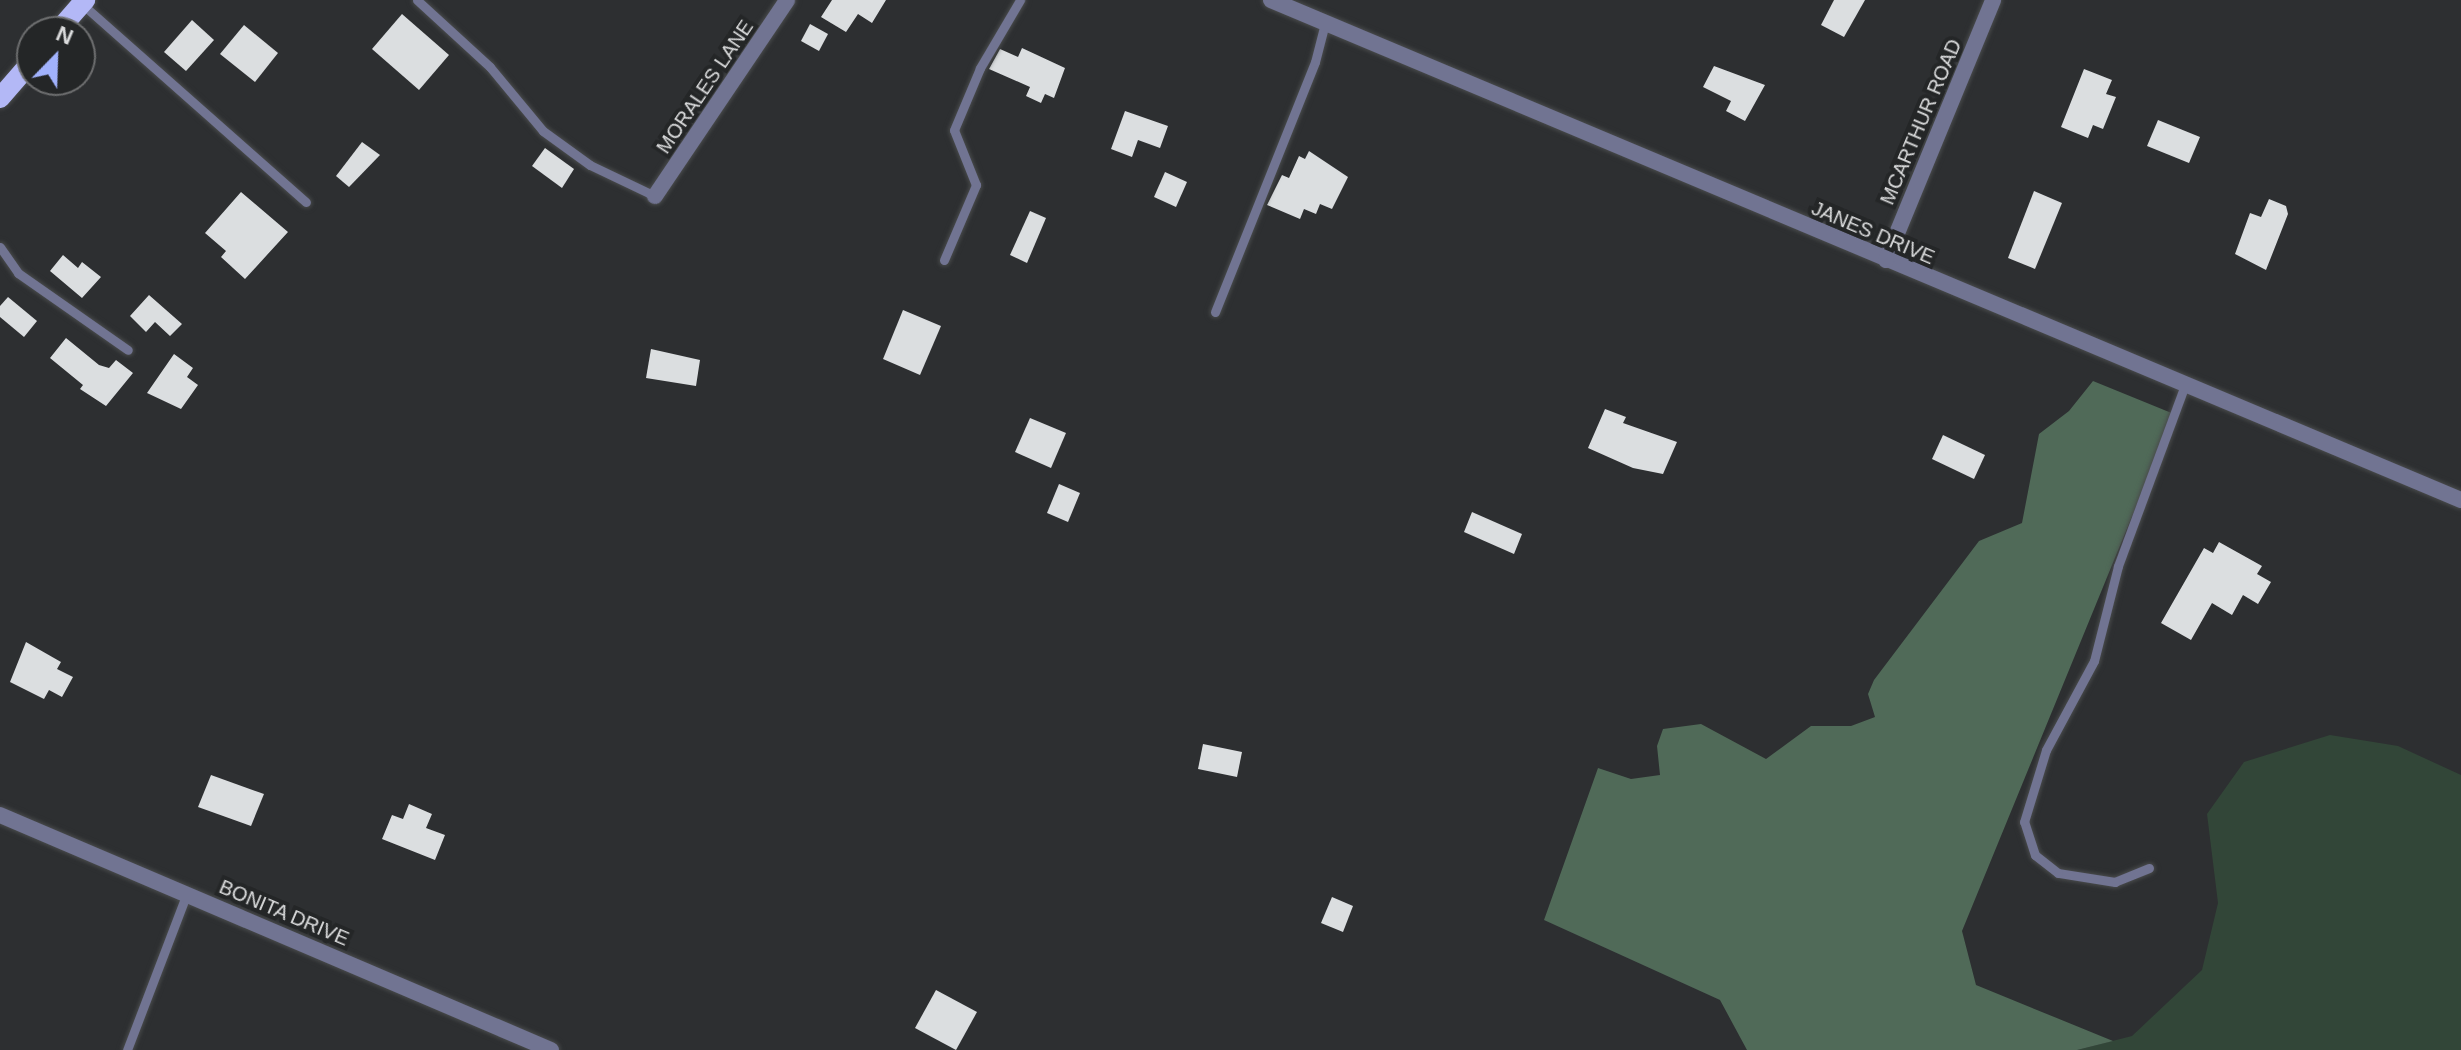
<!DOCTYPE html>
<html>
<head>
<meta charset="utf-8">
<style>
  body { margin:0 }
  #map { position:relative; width:2461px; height:1050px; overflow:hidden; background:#2d2f31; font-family:Arial,sans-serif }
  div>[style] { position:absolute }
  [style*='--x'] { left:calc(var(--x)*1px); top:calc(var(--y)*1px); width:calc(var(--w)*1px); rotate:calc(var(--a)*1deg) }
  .green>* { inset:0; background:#324638 }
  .forest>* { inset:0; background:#506a58 }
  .building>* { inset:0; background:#dbdee0 }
  .roads { filter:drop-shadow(0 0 2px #494b4c) drop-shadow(0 0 2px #494b4c) }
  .service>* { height:9px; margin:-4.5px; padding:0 4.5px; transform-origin:4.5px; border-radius:4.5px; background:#717492 }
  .minor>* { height:16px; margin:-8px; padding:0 8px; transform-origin:8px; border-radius:8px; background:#717492 }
  .tertiary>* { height:16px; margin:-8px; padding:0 8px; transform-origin:8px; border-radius:8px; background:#717492 }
  .primary>* { height:20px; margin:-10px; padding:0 10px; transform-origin:10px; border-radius:10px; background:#b3b8f6 }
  span { translate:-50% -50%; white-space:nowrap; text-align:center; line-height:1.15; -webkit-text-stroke:8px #242627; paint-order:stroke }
  .street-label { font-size:20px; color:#dadbdc }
  .north { position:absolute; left:16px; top:16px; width:80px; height:80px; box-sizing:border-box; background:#242627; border:2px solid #6d6e6f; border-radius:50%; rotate:23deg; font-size:22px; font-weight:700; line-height:32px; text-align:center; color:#dadbdc }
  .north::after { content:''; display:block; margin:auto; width:28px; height:36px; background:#a1b2fd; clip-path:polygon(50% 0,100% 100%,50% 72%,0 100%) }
</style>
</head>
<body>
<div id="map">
  <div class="green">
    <div style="clip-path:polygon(2330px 735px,2398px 746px,2461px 775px,2461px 1050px,2077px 1050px,2132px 1036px,2202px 970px,2218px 903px,2207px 814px,2244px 762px)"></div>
  </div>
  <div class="forest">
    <div style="clip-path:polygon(2093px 381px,2174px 414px,1962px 931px,1976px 985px,2113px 1041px,2077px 1050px,1747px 1050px,1720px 1000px,1544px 920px,1598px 768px,1631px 779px,1660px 775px,1657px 746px,1663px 729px,1701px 724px,1766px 759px,1811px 726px,1851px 726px,1875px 717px,1868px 694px,1874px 680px,1979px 541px,2022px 523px,2039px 434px,2069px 411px)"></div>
  </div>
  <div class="building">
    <div style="clip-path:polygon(832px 0,886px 0,872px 23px,858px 14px,846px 32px,821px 17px)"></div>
    <div style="clip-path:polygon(1834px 0,1865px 0,1844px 37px,1821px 25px)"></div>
    <div style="clip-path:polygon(402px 14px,449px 55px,419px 90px,372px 49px)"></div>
    <div style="clip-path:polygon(192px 20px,214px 40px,186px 71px,164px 52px)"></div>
    <div style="clip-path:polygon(810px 24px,828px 34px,819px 51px,801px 41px)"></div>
    <div style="clip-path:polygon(244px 25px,278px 53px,255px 82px,220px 54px)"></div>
    <div style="clip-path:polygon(1022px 48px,1065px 68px,1054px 98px,1045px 94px,1041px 103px,1026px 96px,1030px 87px,989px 69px,1000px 49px,1018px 57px)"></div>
    <div style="clip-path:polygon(1714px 66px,1765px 85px,1745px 121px,1726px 111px,1731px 101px,1703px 87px)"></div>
    <div style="clip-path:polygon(2084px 69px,2112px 80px,2106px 94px,2116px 97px,2103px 129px,2093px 125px,2088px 138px,2061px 127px)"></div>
    <div style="clip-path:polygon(1125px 111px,1168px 126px,1160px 148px,1138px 140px,1132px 157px,1111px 149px)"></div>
    <div style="clip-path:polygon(2158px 120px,2200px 137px,2189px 163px,2147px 146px)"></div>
    <div style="clip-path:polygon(362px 142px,380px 155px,349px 187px,336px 176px)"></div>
    <div style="clip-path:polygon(545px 148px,574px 169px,562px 188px,532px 166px)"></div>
    <div style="clip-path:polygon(1309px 151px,1348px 177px,1332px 209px,1320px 204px,1316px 214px,1304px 209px,1300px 219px,1267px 205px,1282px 175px,1289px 178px,1299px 156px,1305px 159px)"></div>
    <div style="clip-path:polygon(1165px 172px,1187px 182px,1176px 207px,1154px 197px)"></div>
    <div style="clip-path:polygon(2034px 191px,2062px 203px,2035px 269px,2008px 258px)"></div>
    <div style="clip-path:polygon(241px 192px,288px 232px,245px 279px,221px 257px,226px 251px,205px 233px)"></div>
    <div style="clip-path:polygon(2269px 199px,2286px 206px,2288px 214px,2266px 270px,2235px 254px,2250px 213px,2261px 217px)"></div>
    <div style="clip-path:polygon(1030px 211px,1046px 218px,1027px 263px,1010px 255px)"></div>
    <div style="clip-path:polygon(63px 255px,78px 268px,82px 262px,101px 277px,82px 298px,50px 271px)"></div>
    <div style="clip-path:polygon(149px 295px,182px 324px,170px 336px,155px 322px,146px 332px,130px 316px)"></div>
    <div style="clip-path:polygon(8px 297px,37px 321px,24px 337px,0 317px,0 306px)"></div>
    <div style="clip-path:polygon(903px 310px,941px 326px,920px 375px,883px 359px)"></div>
    <div style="clip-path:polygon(66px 338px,99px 365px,109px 368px,116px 360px,133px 373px,106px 406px,80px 389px,83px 385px,50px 358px)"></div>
    <div style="clip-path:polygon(651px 349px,700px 360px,696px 386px,646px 378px)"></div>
    <div style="clip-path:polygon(174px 354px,193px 368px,187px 377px,198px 385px,181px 409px,147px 393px)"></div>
    <div style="clip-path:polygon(1605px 409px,1626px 417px,1623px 423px,1677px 442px,1663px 474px,1633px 468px,1588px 448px)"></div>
    <div style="clip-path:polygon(1030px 418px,1066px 433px,1051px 468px,1015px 452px)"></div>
    <div style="clip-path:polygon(1943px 435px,1985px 455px,1974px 479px,1932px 459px)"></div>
    <div style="clip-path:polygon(1059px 484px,1080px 493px,1068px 522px,1047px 513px)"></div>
    <div style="clip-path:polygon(1472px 512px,1522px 534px,1514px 554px,1464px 532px)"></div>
    <div style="clip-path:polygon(2219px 542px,2262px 566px,2257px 574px,2271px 582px,2258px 604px,2243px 595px,2232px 615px,2212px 603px,2191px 640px,2161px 623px,2204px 548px,2213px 553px)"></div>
    <div style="clip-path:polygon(26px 642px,61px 662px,57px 669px,73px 677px,62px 697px,49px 690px,44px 699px,10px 682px)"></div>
    <div style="clip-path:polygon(1203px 744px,1242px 752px,1237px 777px,1198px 769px)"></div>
    <div style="clip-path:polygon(211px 775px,264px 794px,251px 826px,198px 807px)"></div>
    <div style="clip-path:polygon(409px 804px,432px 814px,426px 828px,445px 835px,435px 860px,382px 839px,392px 815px,403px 819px)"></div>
    <div style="clip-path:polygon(1332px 897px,1353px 906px,1343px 932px,1321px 923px)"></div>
    <div style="clip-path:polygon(936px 990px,977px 1012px,956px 1050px,915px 1028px)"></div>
  </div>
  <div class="roads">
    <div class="service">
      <div style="--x:417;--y:0;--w:99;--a:42.5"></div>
      <div style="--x:490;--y:67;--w:83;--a:50.4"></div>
      <div style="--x:543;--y:131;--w:58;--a:35.9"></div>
      <div style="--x:590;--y:165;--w:72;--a:25.5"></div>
      <div style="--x:82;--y:4;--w:299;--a:41.5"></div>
      <div style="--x:0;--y:247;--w:32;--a:55"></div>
      <div style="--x:18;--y:273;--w:134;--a:35"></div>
      <div style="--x:944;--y:260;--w:82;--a:-66.9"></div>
      <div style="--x:976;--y:185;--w:59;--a:-111.8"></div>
      <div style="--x:954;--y:130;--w:67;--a:-67.2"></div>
      <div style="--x:980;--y:68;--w:79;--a:-59.5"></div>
      <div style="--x:1215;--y:312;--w:269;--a:-68.2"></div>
      <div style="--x:1315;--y:62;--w:40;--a:-75.6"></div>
      <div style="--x:2149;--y:868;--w:37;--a:158"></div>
      <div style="--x:2115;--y:882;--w:58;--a:-171"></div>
      <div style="--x:2058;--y:873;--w:29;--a:-142"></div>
      <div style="--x:2035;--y:855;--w:35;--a:-108"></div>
      <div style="--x:2024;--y:822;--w:75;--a:-73"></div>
      <div style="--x:2046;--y:750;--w:101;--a:-61.7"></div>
      <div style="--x:2094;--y:661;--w:98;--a:-75.8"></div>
      <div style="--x:2118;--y:566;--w:193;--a:-69.7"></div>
      <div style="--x:127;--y:1050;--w:168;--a:-69.1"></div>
    </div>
    <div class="minor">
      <div style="--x:1271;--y:0;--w:1291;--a:22.79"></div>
      <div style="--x:655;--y:196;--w:236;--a:-56"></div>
      <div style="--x:1886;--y:260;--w:281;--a:-67.6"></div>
    </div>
    <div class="tertiary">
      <div style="--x:0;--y:815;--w:599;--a:23.1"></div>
    </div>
    <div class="primary">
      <div style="--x:57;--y:32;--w:43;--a:-48.8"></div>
      <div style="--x:0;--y:98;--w:49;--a:-49.1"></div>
    </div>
  </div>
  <div class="street-label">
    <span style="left:705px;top:87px;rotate:-56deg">MORALES LANE</span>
    <span style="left:1921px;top:122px;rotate:-67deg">MCARTHUR ROAD</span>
    <span style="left:1873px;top:233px;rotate:23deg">JANES DRIVE</span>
    <span style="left:284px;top:913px;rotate:23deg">BONITA DRIVE</span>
  </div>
  <div class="north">N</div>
</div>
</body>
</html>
